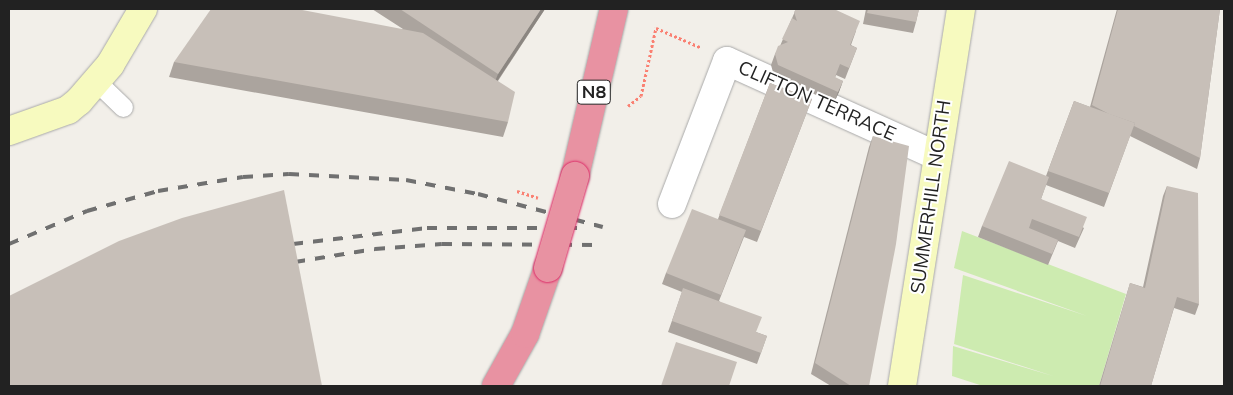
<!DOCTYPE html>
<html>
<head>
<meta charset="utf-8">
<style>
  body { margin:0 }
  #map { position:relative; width:1233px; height:395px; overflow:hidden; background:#f2efe9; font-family:Mulish,sans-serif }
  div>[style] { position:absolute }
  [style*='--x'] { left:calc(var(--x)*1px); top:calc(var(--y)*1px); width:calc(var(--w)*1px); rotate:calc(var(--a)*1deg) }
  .grass>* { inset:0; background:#cdebb0 }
  .path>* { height:3px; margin-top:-1.5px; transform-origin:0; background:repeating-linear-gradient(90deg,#fa8072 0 2.5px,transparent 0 5px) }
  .roads { filter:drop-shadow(0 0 1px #a9a9a9) drop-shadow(0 0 1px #a9a9a9) }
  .lane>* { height:19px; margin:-9.5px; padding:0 9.5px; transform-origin:9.5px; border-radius:9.5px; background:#fff }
  .street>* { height:28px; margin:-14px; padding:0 14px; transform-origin:14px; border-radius:14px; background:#fff }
  .secondary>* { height:28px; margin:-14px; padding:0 14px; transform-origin:14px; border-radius:14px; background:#f7fabf }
  .highway>* { height:28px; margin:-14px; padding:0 14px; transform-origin:14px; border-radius:14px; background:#e892a2 }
  .rail>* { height:4px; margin-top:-2px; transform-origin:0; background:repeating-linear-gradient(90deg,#707070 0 10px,transparent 0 20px) }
  .bridges { filter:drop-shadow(0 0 1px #dc2a67) drop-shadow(0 0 1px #dc2a67) }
  .highway-bridge>* { height:28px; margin:-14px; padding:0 14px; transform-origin:14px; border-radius:14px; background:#e892a2 }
  .wall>* { inset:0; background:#aba49e }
  .shaded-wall>* { inset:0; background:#8b8681 }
  .building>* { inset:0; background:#c7bfb8 }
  span { translate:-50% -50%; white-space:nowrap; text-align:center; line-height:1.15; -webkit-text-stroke:4px #fff; paint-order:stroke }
  .shield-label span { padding:1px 4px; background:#fff; border:1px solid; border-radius:4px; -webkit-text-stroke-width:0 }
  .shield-label { font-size:18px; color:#222; font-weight:700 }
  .street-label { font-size:19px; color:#222 }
  .frame { position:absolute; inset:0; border:10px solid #222; pointer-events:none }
</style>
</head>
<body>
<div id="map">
  <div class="grass">
    <div style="clip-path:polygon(962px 231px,1126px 294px,1099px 386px,983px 386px,952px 376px,953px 346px,1053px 376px,954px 344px,963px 275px,1087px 316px,954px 268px)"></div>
  </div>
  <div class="path">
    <div style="--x:628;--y:106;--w:16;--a:-38"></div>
    <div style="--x:641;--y:96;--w:70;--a:-77.6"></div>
    <div style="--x:656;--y:28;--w:48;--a:23.4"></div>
    <div style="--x:517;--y:191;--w:22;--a:18"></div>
  </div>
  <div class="roads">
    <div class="lane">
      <div style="--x:97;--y:82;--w:36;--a:44"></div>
    </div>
    <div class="street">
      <div style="--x:672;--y:204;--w:153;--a:-69"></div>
      <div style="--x:727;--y:61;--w:230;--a:24.3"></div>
    </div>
    <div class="secondary">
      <div style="--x:9;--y:131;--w:63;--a:-19.6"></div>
      <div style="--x:68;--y:110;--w:14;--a:-39"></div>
      <div style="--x:79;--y:101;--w:48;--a:-49.3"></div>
      <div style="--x:110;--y:65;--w:65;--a:-59.5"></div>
      <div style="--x:902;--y:386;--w:382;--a:-81.1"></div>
    </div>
    <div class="highway">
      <div style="--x:575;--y:176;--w:171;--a:-76.9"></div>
      <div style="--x:496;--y:386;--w:60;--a:-60.9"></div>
      <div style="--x:525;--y:334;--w:70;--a:-70.8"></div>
    </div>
  </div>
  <div class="rail">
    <div style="--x:9;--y:244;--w:85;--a:-22.9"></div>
    <div style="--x:87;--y:211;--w:74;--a:-15.7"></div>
    <div style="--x:158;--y:191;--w:86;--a:-9.4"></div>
    <div style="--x:243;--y:177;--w:46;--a:-3.7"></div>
    <div style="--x:289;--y:174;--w:117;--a:2.9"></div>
    <div style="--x:406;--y:180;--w:73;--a:11"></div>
    <div style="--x:478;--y:194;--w:129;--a:14.8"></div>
    <div style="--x:293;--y:244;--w:135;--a:-6.8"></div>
    <div style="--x:427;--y:228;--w:157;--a:0"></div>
    <div style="--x:295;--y:262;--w:81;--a:-9.2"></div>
    <div style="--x:375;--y:249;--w:67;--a:-4.3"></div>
    <div style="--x:442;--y:244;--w:155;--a:0.4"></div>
  </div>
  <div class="bridges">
    <div class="highway-bridge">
      <div style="--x:548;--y:268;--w:96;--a:-73.6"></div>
    </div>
  </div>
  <div class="wall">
    <div style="clip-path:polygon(372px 9px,545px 9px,498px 81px,508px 122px,503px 137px,169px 77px,174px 62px,403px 29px)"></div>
    <div style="clip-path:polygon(796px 9px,856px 31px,851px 45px,857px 48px,845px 79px,836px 75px,835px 78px,843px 81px,834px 103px,774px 76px,771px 65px,775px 54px,780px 46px)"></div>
    <div style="clip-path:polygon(866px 9px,919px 9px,916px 22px,913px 33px,863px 24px)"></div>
    <div style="clip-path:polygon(1117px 9px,1220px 9px,1200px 158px,1197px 169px,1130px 136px,1104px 207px,1046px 185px,1041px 199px,1084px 228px,1075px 248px,1058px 241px,1048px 265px,978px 237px,982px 226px,1046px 176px,1074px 101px,1090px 107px)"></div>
    <div style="clip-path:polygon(770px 83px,812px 99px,757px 242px,744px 237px,719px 301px,756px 332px,767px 336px,757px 364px,668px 332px,682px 292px,662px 284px,666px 273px,718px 219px)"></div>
    <div style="clip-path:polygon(873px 136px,869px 386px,831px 386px,811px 374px,869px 147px)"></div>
    <div style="clip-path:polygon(1167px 186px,1199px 304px,1195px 315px,1174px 308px,1151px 386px,1099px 386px,1130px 283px,1143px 287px,1163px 196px)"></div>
  </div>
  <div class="shaded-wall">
    <div style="clip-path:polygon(541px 9px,545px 9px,492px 89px,498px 74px)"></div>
    <div style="clip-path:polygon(843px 81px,839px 92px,834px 103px,838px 92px)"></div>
  </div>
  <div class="building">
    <div style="clip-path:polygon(211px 9px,297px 9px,423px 33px,515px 92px,508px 122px,174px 62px)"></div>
    <div style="clip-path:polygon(400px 9px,541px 9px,498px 74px)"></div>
    <div style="clip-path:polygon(796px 9px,834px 9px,860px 21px,850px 45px,857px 48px,849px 68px,840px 64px,835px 77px,843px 81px,838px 92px,778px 65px,775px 54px,778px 46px,788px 42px,782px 39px,792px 18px,797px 21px,794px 12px)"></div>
    <div style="clip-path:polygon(868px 9px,919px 9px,916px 22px,867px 13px)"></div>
    <div style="clip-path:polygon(1118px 9px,1220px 9px,1200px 158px,1134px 126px,1135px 123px,1109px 114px,1092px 105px)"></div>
    <div style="clip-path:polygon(770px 83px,812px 99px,761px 231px,719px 215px)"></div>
    <div style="clip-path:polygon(1074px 101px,1135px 123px,1109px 193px,1048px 171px)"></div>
    <div style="clip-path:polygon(873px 136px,909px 146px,896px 244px,869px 386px,851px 386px,815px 363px)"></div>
    <div style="clip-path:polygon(1009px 161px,1049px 177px,1041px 199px,1087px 217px,1079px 237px,1032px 219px,1029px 228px,1058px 240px,1052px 254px,982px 226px)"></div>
    <div style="clip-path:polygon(1167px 186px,1198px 193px,1199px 304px,1177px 297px,1151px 386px,1100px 386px,1130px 283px,1145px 288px)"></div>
    <div style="clip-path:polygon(284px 190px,322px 386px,9px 386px,9px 296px,119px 241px,182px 218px)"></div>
    <div style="clip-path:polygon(692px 209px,746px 230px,721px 295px,666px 273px)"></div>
    <div style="clip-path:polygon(683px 288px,762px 317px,756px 332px,767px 336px,761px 353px,672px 321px)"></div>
    <div style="clip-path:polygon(676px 342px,737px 362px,729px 386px,661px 386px)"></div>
  </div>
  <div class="shield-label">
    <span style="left:594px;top:92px">N8</span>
  </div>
  <div class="street-label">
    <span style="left:817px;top:101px;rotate:24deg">CLIFTON TERRACE</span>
    <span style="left:931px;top:197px;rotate:-82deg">SUMMERHILL NORTH</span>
  </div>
  <div class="frame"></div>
</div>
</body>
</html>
